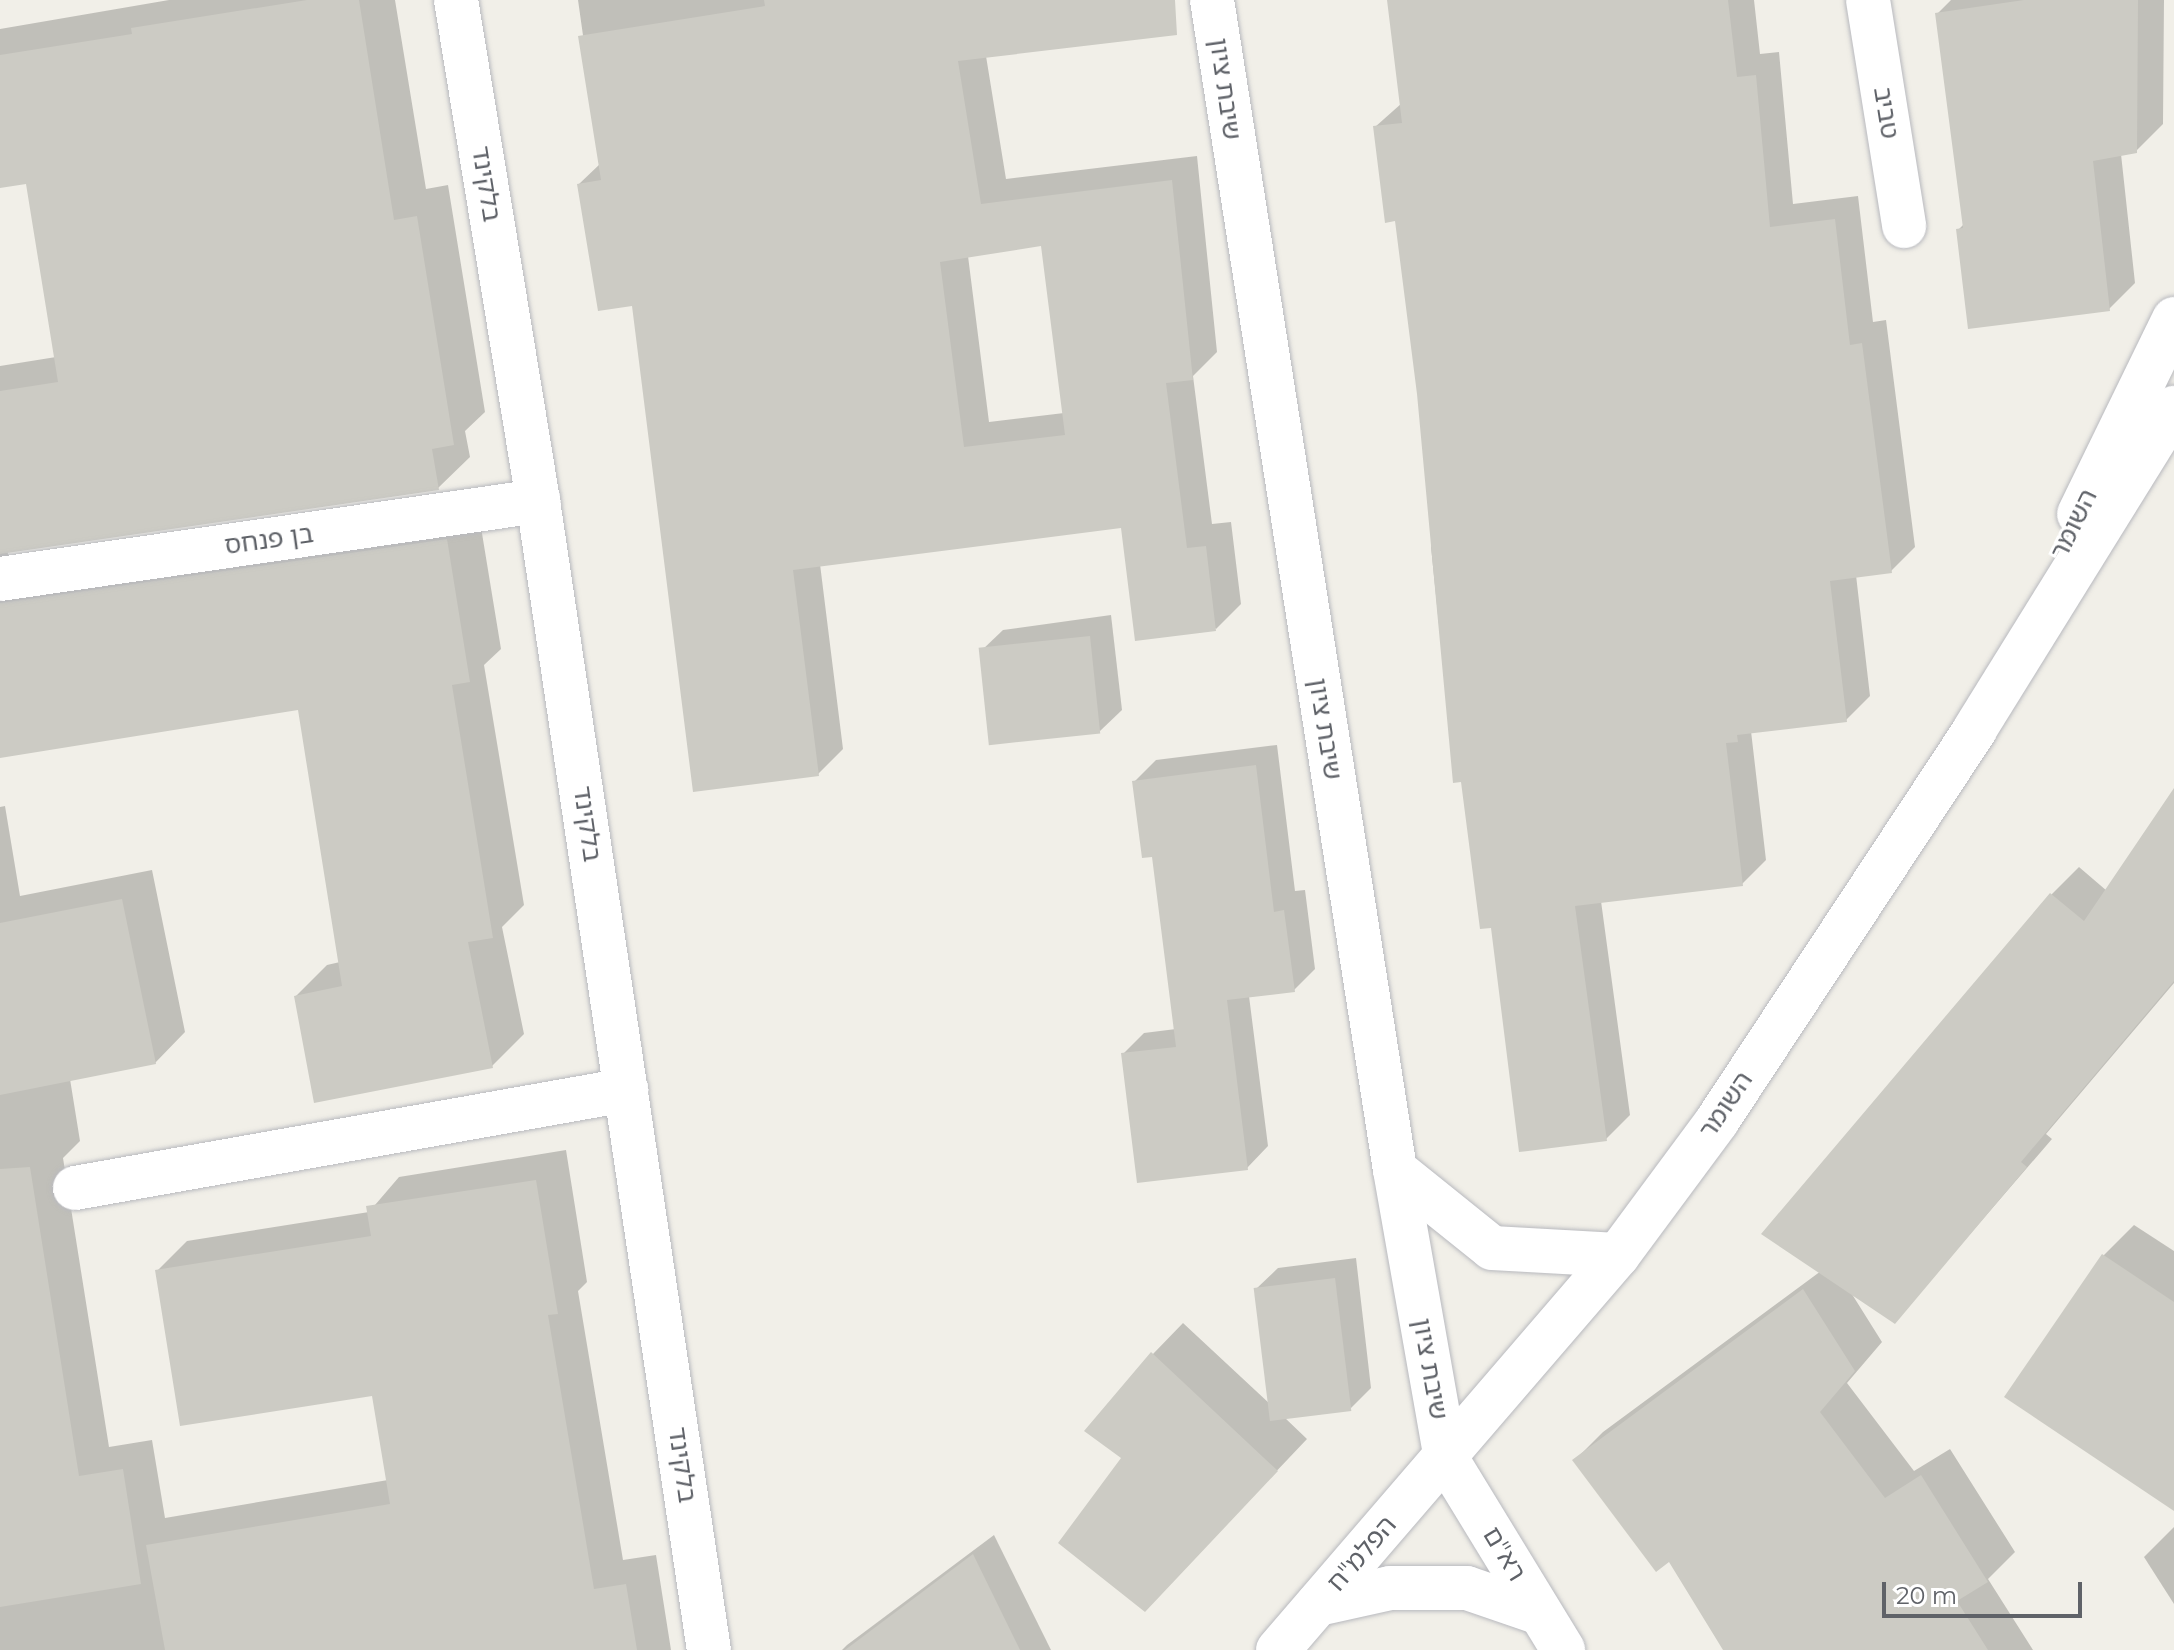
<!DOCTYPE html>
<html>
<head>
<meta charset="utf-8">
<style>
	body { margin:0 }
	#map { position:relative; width:2174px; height:1650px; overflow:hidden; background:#f1efe8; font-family:Montserrat,"Noto Sans Hebrew",sans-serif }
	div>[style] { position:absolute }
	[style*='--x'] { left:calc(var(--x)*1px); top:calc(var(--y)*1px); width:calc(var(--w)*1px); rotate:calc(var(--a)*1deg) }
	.shadow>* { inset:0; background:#0003 }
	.building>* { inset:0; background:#cccbc4; transform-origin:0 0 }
	.roads { filter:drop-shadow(0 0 2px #b8b9be) drop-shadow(0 0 2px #b8b9be) }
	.minor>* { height:44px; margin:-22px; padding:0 22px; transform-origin:22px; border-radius:22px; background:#fff }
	span { translate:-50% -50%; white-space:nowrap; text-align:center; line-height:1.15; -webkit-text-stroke:6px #fff; paint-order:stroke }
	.street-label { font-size:26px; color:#5f6268 }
	.scale { position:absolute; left:1882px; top:1582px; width:200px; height:36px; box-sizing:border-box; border:4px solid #5f6268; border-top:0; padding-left:10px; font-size:24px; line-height:28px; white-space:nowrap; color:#5f6268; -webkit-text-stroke:6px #fff; paint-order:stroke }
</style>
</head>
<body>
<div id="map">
	<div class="shadow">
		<i style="clip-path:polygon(169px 0,395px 0,426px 189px,448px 185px,485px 412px,465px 431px,470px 457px,438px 488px,7px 551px,12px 564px,478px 509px,501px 649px,484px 665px,524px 905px,502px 927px,524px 1034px,492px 1066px,296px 996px,327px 965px,340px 962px,299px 708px,0 756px,0 366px,56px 357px,28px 182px,0 186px,0 29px)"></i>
		<i style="clip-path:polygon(evenodd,578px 0,1172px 0,986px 56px,1006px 179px,1197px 156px,1217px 352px,1193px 376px,1212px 524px,1231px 522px,1241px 604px,1216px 629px,1123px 526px,820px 564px,843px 749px,818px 774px,634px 303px,579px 184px,601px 163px,578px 0,1043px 244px,1064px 413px,989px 422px,968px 256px,1043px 244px)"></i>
		<i style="clip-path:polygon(1389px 0,1754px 0,1760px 54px,1779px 52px,1793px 204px,1858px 196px,1873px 322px,1886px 320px,1915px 547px,1891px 571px,1856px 575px,1870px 696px,1846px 720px,1751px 731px,1766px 860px,1742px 884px,1601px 901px,1630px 1115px,1606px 1139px,1493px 926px,1463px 780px,1455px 781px,1431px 547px,1436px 541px,1397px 219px,1375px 127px,1402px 103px)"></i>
		<i style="clip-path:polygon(1951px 0,2164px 0,2163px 124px,2136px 151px,2121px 154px,2135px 283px,2109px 309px,1958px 230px,1965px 223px,1937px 14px)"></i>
		<i style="clip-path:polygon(1111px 615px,1122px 710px,1100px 731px,981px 651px,1003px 630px)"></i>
		<i style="clip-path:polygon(1277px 745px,1295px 891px,1305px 890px,1315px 969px,1294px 990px,1249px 996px,1268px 1146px,1247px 1168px,1123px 1054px,1144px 1033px,1176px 1029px,1154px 855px,1134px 782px,1156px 760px)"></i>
		<i style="clip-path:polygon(2174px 792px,2174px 983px,2046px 1134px,2052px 1139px,1895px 1321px,1850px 1291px,1882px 1342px,1847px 1383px,1914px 1471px,1950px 1449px,2015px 1552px,1988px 1579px,2033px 1650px,1727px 1650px,1669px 1559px,1575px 1460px,1603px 1432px,1821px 1271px,1764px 1233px,2052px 894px,2079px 867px,2107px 891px)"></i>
		<i style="clip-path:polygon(5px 806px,20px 896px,152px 870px,185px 1032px,155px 1063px,70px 1079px,80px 1141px,63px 1158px,109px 1447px,152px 1440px,165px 1518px,388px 1480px,374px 1394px,157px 1271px,187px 1241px,369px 1212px,399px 1177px,566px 1150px,587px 1282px,578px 1291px,623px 1560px,656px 1555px,671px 1650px,0 1650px,0 807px)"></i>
		<i style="clip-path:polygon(2134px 1225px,2174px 1251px,2174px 1448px,2007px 1396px,2104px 1255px)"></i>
		<i style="clip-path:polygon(1356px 1258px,1371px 1388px,1350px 1409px,1284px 1417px,1307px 1439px,1175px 1578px,1124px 1457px,1153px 1354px,1183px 1323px,1270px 1404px,1256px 1289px,1278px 1268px)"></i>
		<i style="clip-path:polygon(2174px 1527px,2174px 1604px,2144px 1557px)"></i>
		<i style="clip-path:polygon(994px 1535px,1051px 1650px,842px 1650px,847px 1645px)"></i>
	</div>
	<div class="building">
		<i style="clip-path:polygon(307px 0,359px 0,394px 220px,417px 216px,454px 445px,432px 449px,439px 490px,0 554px,0 391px,58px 382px,26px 184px,0 188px,0 55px,132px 34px,131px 28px)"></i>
		<i style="clip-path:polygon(evenodd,764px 0,1175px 0,1177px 35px,958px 61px,981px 204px,1172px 180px,1193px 380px,1166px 383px,1187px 548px,1206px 546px,1216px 631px,1135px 641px,1121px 528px,793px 570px,819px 776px,693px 792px,632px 306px,598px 311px,577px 184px,601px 180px,578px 36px,765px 6px,764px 0,1041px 246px,1065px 435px,964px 447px,940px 262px,1041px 246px)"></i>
		<i style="clip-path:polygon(1387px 0,1728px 0,1737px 77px,1756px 75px,1770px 227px,1835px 219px,1850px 345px,1862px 343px,1892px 573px,1830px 581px,1847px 722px,1737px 735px,1738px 742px,1726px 743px,1743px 886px,1575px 906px,1607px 1141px,1519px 1152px,1491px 928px,1480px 929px,1461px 782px,1453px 783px,1417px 394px,1395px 221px,1385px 223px,1373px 126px,1402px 123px)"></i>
		<i style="clip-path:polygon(2024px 0,2138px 0,2137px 153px,2093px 161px,2110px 311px,1968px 329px,1956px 229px,1963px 228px,1935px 13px)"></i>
		<i style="clip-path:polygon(447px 539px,470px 682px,452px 685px,493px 938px,468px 942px,493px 1068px,314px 1103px,294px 996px,342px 986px,298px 710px,0 758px,0 603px)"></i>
		<i style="left:1090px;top:636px;width:98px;height:112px;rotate:84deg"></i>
		<i style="clip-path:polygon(1256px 765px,1274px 912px,1284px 910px,1295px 992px,1227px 1000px,1248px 1170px,1137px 1183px,1121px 1053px,1176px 1047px,1152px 857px,1142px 858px,1132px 781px)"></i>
		<i style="clip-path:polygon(2174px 788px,2174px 981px,2021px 1162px,2027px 1167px,1895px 1324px,1761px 1234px,2050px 893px,2084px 921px)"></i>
		<i style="clip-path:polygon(122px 899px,156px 1064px,0 1095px,0 923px)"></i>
		<i style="clip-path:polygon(30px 1167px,79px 1476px,123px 1469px,141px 1584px,0 1607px,0 1169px)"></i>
		<i style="clip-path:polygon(536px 1180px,558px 1314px,548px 1315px,594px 1589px,626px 1584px,637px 1650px,165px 1650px,146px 1545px,390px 1504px,372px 1396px,180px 1426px,155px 1270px,371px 1236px,366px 1206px)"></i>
		<i style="clip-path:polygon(2102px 1254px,2174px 1302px,2174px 1511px,2004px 1397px)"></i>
		<i style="left:1335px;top:1278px;width:134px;height:82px;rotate:83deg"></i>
		<i style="clip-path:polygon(1803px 1289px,1855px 1371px,1820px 1412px,1885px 1498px,1921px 1475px,1988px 1582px,1957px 1601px,1988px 1650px,1723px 1650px,1669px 1562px,1656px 1572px,1572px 1460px)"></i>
		<i style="clip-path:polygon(1151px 1352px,1278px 1471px,1145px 1612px,1058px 1543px,1121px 1458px,1084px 1431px)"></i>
		<i style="clip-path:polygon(973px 1554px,1020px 1650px,845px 1650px)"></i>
	</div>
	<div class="roads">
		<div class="minor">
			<i style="--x:456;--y:0;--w:508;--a:80.7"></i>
			<i style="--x:538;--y:501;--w:1162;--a:81.54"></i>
			<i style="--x:1212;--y:0;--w:1184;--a:81.11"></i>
			<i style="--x:1395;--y:1170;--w:292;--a:80"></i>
			<i style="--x:1446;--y:1458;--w:225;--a:58.6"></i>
			<i style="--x:1868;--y:0;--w:229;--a:80.9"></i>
			<i style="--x:2079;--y:514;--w:217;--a:-64"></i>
			<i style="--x:0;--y:579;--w:544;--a:-8.25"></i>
			<i style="--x:1395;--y:1170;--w:124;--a:38.8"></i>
			<i style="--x:1492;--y:1248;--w:126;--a:3.2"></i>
			<i style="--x:75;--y:1188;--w:560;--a:-10.09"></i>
			<i style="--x:1318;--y:1604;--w:74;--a:-12.5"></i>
			<i style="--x:1390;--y:1588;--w:77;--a:0"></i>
			<i style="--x:1467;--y:1588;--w:77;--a:18.9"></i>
			<i style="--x:1278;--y:1650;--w:521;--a:-49.28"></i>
			<i style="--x:1618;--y:1255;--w:167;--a:-53.5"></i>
			<i style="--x:1717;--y:1121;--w:469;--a:-56.6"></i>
			<i style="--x:1975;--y:729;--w:378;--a:-58.2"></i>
		</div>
	</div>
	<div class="street-label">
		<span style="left:1225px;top:89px;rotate:82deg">שיבת ציון</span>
		<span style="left:1886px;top:113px;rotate:81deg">טביב</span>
		<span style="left:486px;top:184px;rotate:81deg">בלקינד</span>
		<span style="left:2074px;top:524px;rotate:-64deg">השומר</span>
		<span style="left:269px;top:540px;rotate:-8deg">בן פנחס</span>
		<span style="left:1325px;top:729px;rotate:81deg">שיבת ציון</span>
		<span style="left:587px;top:824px;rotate:82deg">בלקינד</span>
		<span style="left:1726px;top:1105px;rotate:-56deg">השומר</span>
		<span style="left:1430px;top:1369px;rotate:80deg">שיבת ציון</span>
		<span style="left:682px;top:1465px;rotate:82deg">בלקינד</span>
		<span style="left:1362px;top:1554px;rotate:-49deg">הפלמ"ח</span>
		<span style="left:1504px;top:1554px;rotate:59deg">רא"ם</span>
	</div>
	<div class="scale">20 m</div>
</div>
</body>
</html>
